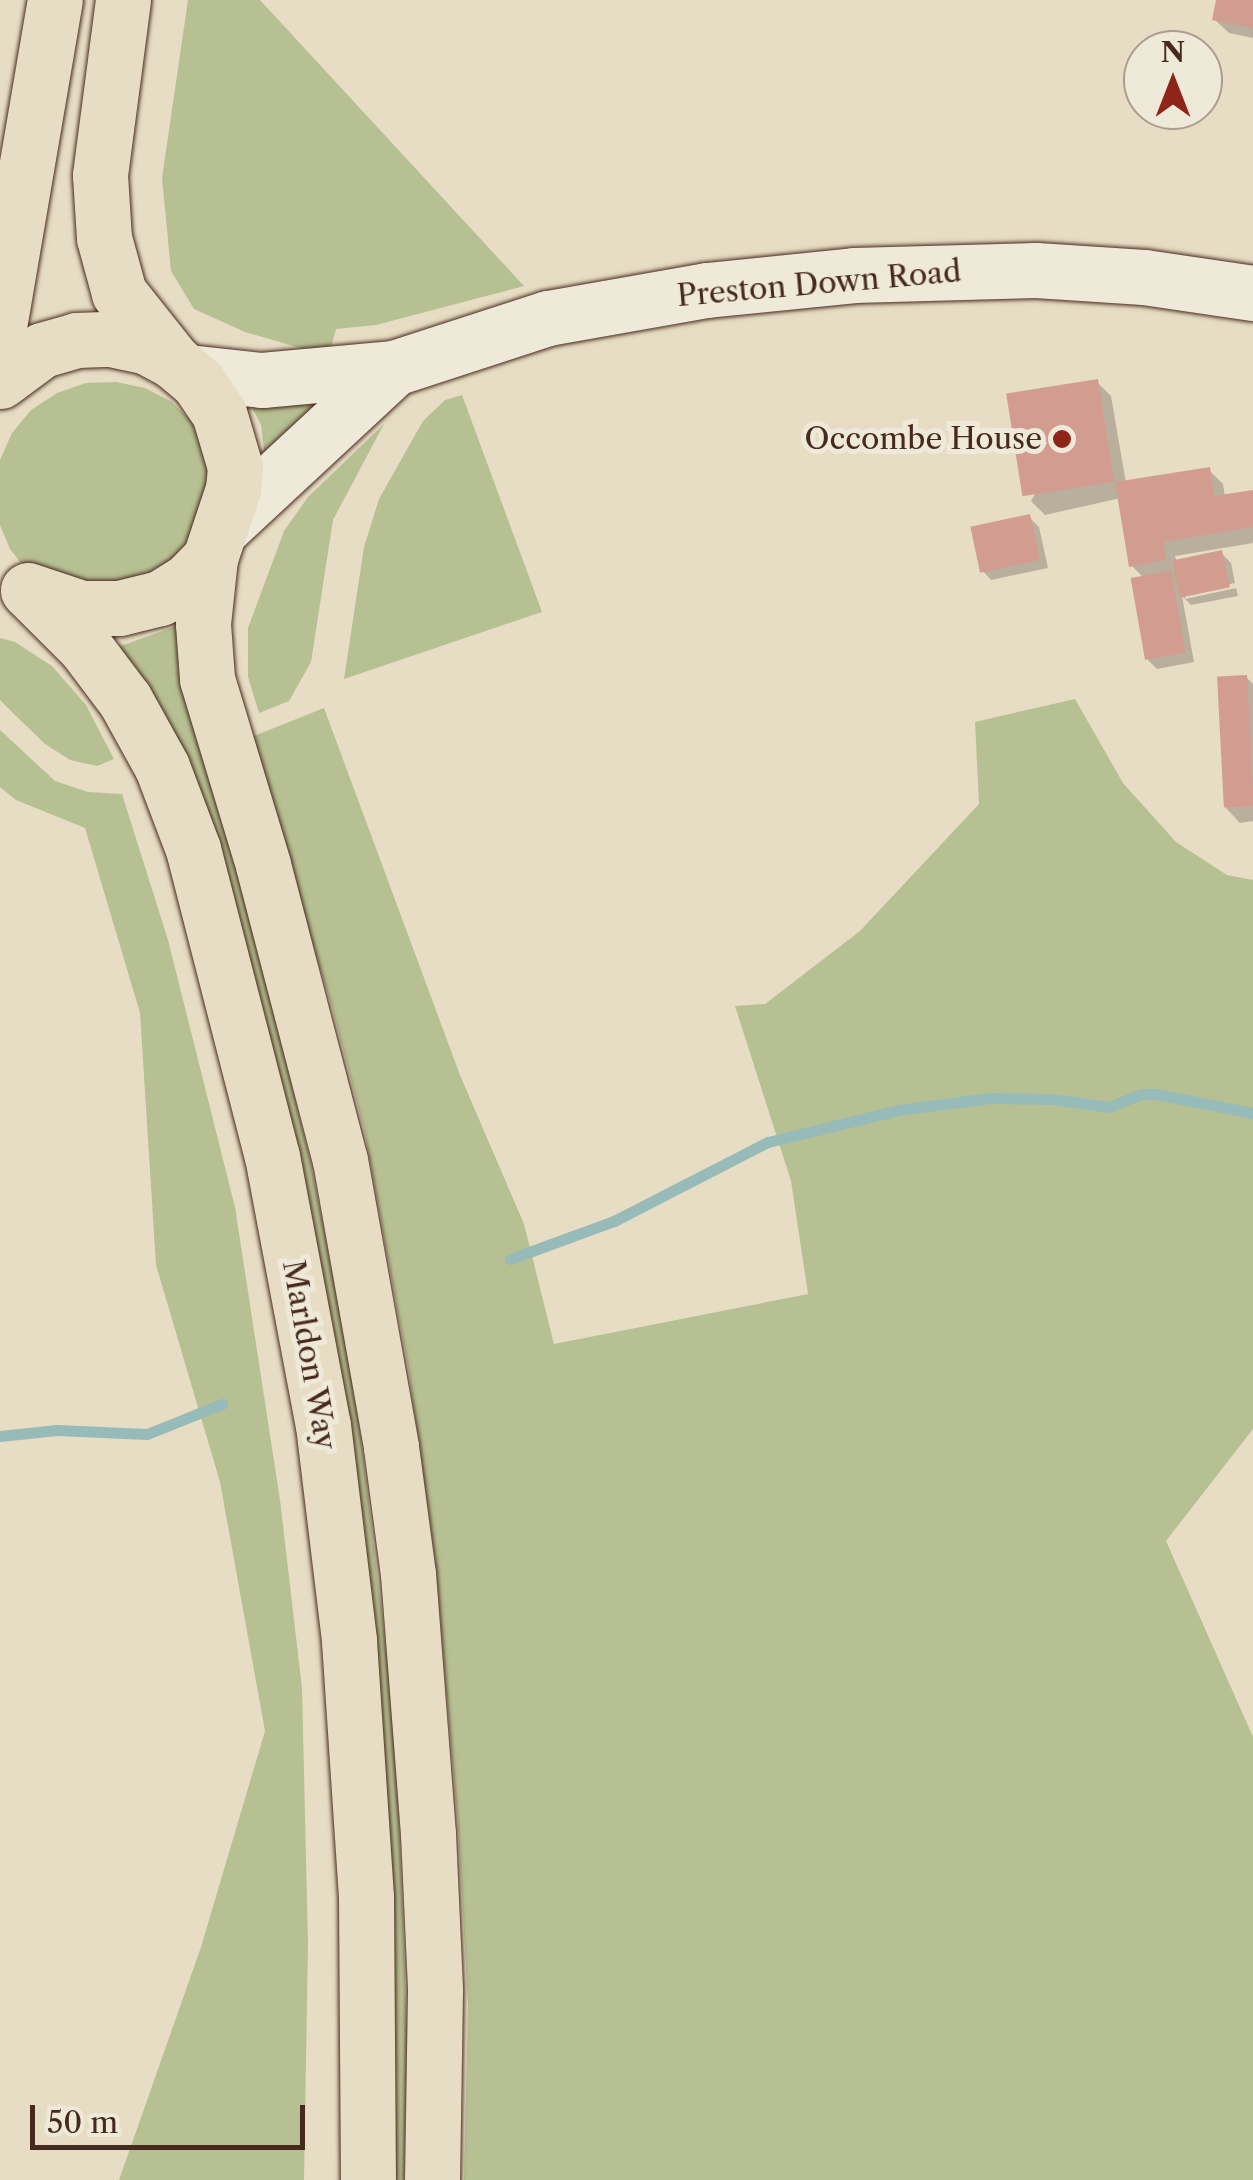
<!DOCTYPE html>
<html>
<head>
<meta charset="utf-8">
<style>
	body { margin:0 }
	#map { position:relative; width:1253px; height:2180px; overflow:hidden; background:#e7ddc4; font-family:"Libre Caslon Text",serif }
	div>[style] { position:absolute }
	[style*='--x'] { left:calc(var(--x)*1px); top:calc(var(--y)*1px); width:calc(var(--w)*1px); rotate:calc(var(--a)*1deg) }
	.green>* { inset:0; background:#b7c093 }
	.shadow>* { inset:0; background:#0003 }
	.stream>* { height:11px; margin:-5.5px; padding:0 5.5px; transform-origin:5.5px; border-radius:5.5px; background:#97bbb8 }
	.building>* { inset:0; background:#d39c91; transform-origin:0 0 }
	.roads { filter:drop-shadow(0 0 2px #472a1e) drop-shadow(0 0 2px #472a1e) }
	.secondary>* { height:55px; margin:-27.5px; padding:0 27.5px; transform-origin:27.5px; border-radius:27.5px; background:#efe9d9 }
	.highway>* { height:55px; margin:-27.5px; padding:0 27.5px; transform-origin:27.5px; border-radius:27.5px; background:#e7ddc4 }
	.dots>* { width:28px; height:28px; translate:-50% -50%; box-sizing:border-box; border:5px solid #efe9d9; border-radius:50% }
	span { translate:-50% -50%; white-space:nowrap; text-align:center; line-height:1.15; -webkit-text-stroke:10px #efe9d9; paint-order:stroke }
	.street-label { font-size:30px; color:#472a1e }
	.poi-label { font-size:30px; color:#472a1e }
	.right { translate:-100% -50%; text-align:right }
	.north { position:absolute; left:1123px; top:30px; width:100px; height:100px; box-sizing:border-box; background:#efe9d9; border:2px solid #ac9d8e; border-radius:50%; rotate:0deg; font-size:28px; font-weight:700; line-height:40px; text-align:center; color:#472a1e }
	.north::after { content:''; display:block; margin:auto; width:35px; height:45px; background:#8f2418; clip-path:polygon(50% 0,100% 100%,50% 72%,0 100%) }
	.scale { position:absolute; left:30px; top:2105px; width:275px; height:45px; box-sizing:border-box; border:5px solid #472a1e; border-top:0; padding-left:12px; font-size:30px; line-height:35px; white-space:nowrap; color:#472a1e; -webkit-text-stroke:8px #efe9d9; paint-order:stroke }
</style>
</head>
<body>
<div id="map">
	<div class="green">
		<i style="clip-path:polygon(188px 0,260px 0,524px 286px,376px 325px,336px 329px,330px 351px,300px 348px,245px 332px,194px 309px,171px 271px,162px 178px)"></i>
		<i style="clip-path:polygon(116px 382px,145px 388px,172px 402px,194px 424px,210px 450px,217px 510px,143px 599px,29px 573px,10px 549px,0 525px,0 460px,12px 433px,31px 410px,57px 393px,86px 383px)"></i>
		<i style="clip-path:polygon(345px 394px,265px 458px,261px 425px,249px 402px)"></i>
		<i style="clip-path:polygon(462px 395px,542px 612px,344px 679px,364px 547px,379px 499px,423px 421px,445px 400px)"></i>
		<i style="clip-path:polygon(384px 424px,333px 520px,311px 662px,289px 701px,259px 713px,248px 677px,248px 628px,284px 531px,308px 497px)"></i>
		<i style="clip-path:polygon(179px 625px,311px 1164px,355px 1389px,395px 1724px,407px 2031px,404px 2180px,390px 2180px,369px 1619px,118px 647px)"></i>
		<i style="clip-path:polygon(0 638px,15px 642px,52px 666px,86px 705px,114px 759px,97px 766px,70px 760px,45px 744px,12px 712px,0 700px)"></i>
		<i style="clip-path:polygon(1075px 699px,1123px 783px,1176px 842px,1227px 875px,1253px 880px,1253px 1429px,1166px 1541px,1253px 1737px,1253px 2180px,464px 2180px,468px 2004px,458px 1825px,436px 1568px,409px 1372px,365px 1133px,332px 1007px,249px 738px,324px 708px,460px 1075px,524px 1224px,554px 1344px,808px 1294px,791px 1181px,735px 1006px,765px 1004px,860px 931px,979px 804px,975px 722px)"></i>
		<i style="clip-path:polygon(0 730px,55px 781px,88px 792px,122px 794px,168px 940px,235px 1207px,280px 1500px,302px 1688px,308px 1943px,304px 2180px,119px 2180px,201px 1947px,265px 1731px,220px 1482px,156px 1265px,140px 1013px,85px 828px,16px 800px,0 787px)"></i>
	</div>
	<div class="shadow">
		<i style="clip-path:polygon(1218px 0,1253px 0,1253px 38px,1229px 33px,1214px 19px)"></i>
		<i style="clip-path:polygon(1097px 382px,1111px 396px,1126px 483px,1209px 470px,1223px 484px,1225px 497px,1253px 493px,1253px 543px,1175px 556px,1177px 562px,1221px 553px,1231px 563px,1235px 583px,1185px 594px,1185px 599px,1236px 588px,1238px 596px,1191px 605px,1182px 596px,1194px 662px,1157px 669px,1147px 659px,1144px 578px,1132px 566px,1121px 498px,1045px 515px,1031px 501px)"></i>
		<i style="clip-path:polygon(1029px 517px,1039px 527px,1048px 568px,991px 580px,982px 570px)"></i>
		<i style="clip-path:polygon(1246px 677px,1253px 684px,1253px 821px,1240px 823px,1226px 808px)"></i>
	</div>
	<div class="stream">
		<i style="--x:510;--y:1259;--w:111;--a:-20.1"></i>
		<i style="--x:614;--y:1221;--w:173;--a:-27.2"></i>
		<i style="--x:768;--y:1142;--w:134;--a:-13.8"></i>
		<i style="--x:898;--y:1110;--w:93;--a:-7.4"></i>
		<i style="--x:990;--y:1098;--w:62;--a:0.9"></i>
		<i style="--x:1052;--y:1099;--w:58;--a:8"></i>
		<i style="--x:1109;--y:1107;--w:35;--a:-22"></i>
		<i style="--x:1142;--y:1094;--w:14;--a:0"></i>
		<i style="--x:1156;--y:1094;--w:99;--a:11.1"></i>
		<i style="--x:0;--y:1436;--w:57;--a:-6"></i>
		<i style="--x:57;--y:1430;--w:90;--a:2.5"></i>
		<i style="--x:147;--y:1434;--w:81;--a:-21.8"></i>
	</div>
	<div class="building">
		<i style="clip-path:polygon(1216px 0,1253px 0,1253px 28px,1212px 20px)"></i>
		<i style="left:1098px;top:379px;width:104px;height:93px;rotate:81deg"></i>
		<i style="clip-path:polygon(1210px 467px,1214px 496px,1253px 490px,1253px 527px,1163px 542px,1166px 560px,1129px 567px,1115px 482px)"></i>
		<i style="left:1030px;top:514px;width:47px;height:61px;rotate:78deg"></i>
		<i style="left:1222px;top:550px;width:38px;height:51px;rotate:78deg"></i>
		<i style="left:1171px;top:571px;width:83px;height:41px;rotate:80deg"></i>
		<i style="left:1247px;top:675px;width:131px;height:30px;rotate:87deg"></i>
	</div>
	<div class="roads">
		<div class="secondary">
			<i style="--x:188;--y:372;--w:74;--a:6.2"></i>
			<i style="--x:262;--y:380;--w:133;--a:-5.2"></i>
			<i style="--x:394;--y:368;--w:162;--a:-18"></i>
			<i style="--x:548;--y:318;--w:161;--a:-10"></i>
			<i style="--x:707;--y:290;--w:148;--a:-5.8"></i>
			<i style="--x:854;--y:275;--w:182;--a:-1.6"></i>
			<i style="--x:1036;--y:270;--w:108;--a:3.7"></i>
			<i style="--x:1144;--y:277;--w:110;--a:8.4"></i>
			<i style="--x:222;--y:528;--w:235;--a:-42.9"></i>
		</div>
		<div class="highway">
			<i style="--x:123;--y:0;--w:177;--a:97.5"></i>
			<i style="--x:100;--y:175;--w:63;--a:86.4"></i>
			<i style="--x:104;--y:238;--w:57;--a:74.7"></i>
			<i style="--x:119;--y:293;--w:87;--a:51.5"></i>
			<i style="--x:0;--y:321;--w:326;--a:-80.3"></i>
			<i style="--x:0;--y:381;--w:52;--a:-36.4"></i>
			<i style="--x:42;--y:350;--w:35;--a:-16"></i>
			<i style="--x:76;--y:340;--w:35;--a:-2"></i>
			<i style="--x:111;--y:339;--w:35;--a:12"></i>
			<i style="--x:145;--y:346;--w:32;--a:28"></i>
			<i style="--x:173;--y:361;--w:33;--a:40"></i>
			<i style="--x:198;--y:382;--w:37;--a:56"></i>
			<i style="--x:219;--y:413;--w:56;--a:73.5"></i>
			<i style="--x:235;--y:467;--w:22;--a:95"></i>
			<i style="--x:233;--y:489;--w:73;--a:108.4"></i>
			<i style="--x:210;--y:558;--w:30;--a:134"></i>
			<i style="--x:189;--y:580;--w:34;--a:148"></i>
			<i style="--x:160;--y:598;--w:42;--a:166.3"></i>
			<i style="--x:119;--y:608;--w:37;--a:180"></i>
			<i style="--x:82;--y:608;--w:57;--a:-161.6"></i>
			<i style="--x:210;--y:558;--w:66;--a:96.1"></i>
			<i style="--x:203;--y:624;--w:55;--a:85.8"></i>
			<i style="--x:207;--y:679;--w:194;--a:73.2"></i>
			<i style="--x:263;--y:865;--w:305;--a:75.4"></i>
			<i style="--x:340;--y:1160;--w:291;--a:79.9"></i>
			<i style="--x:391;--y:1447;--w:128;--a:82.4"></i>
			<i style="--x:408;--y:1574;--w:261;--a:85.6"></i>
			<i style="--x:428;--y:1834;--w:157;--a:87.4"></i>
			<i style="--x:435;--y:1991;--w:189;--a:90.9"></i>
			<i style="--x:29;--y:591;--w:79;--a:45"></i>
			<i style="--x:85;--y:647;--w:66;--a:53"></i>
			<i style="--x:125;--y:700;--w:77;--a:61.1"></i>
			<i style="--x:162;--y:767;--w:88;--a:69.3"></i>
			<i style="--x:193;--y:849;--w:317;--a:75.6"></i>
			<i style="--x:272;--y:1156;--w:274;--a:79.3"></i>
			<i style="--x:323;--y:1425;--w:218;--a:83.1"></i>
			<i style="--x:349;--y:1641;--w:257;--a:86.2"></i>
			<i style="--x:366;--y:1897;--w:283;--a:89.6"></i>
		</div>
	</div>
	<div class="dots">
		<i style="left:1062px;top:439px;background:#8f2418"></i>
	</div>
	<div class="street-label">
		<span style="left:819px;top:284px;rotate:-5deg">Preston Down Road</span>
		<span style="left:309px;top:1355px;rotate:80deg">Marldon Way</span>
	</div>
	<div class="poi-label">
		<span class="right" style="left:1042px;top:439px">Occombe House</span>
	</div>
	<div class="north">N</div>
	<div class="scale">50 m</div>
</div>
</body>
</html>
